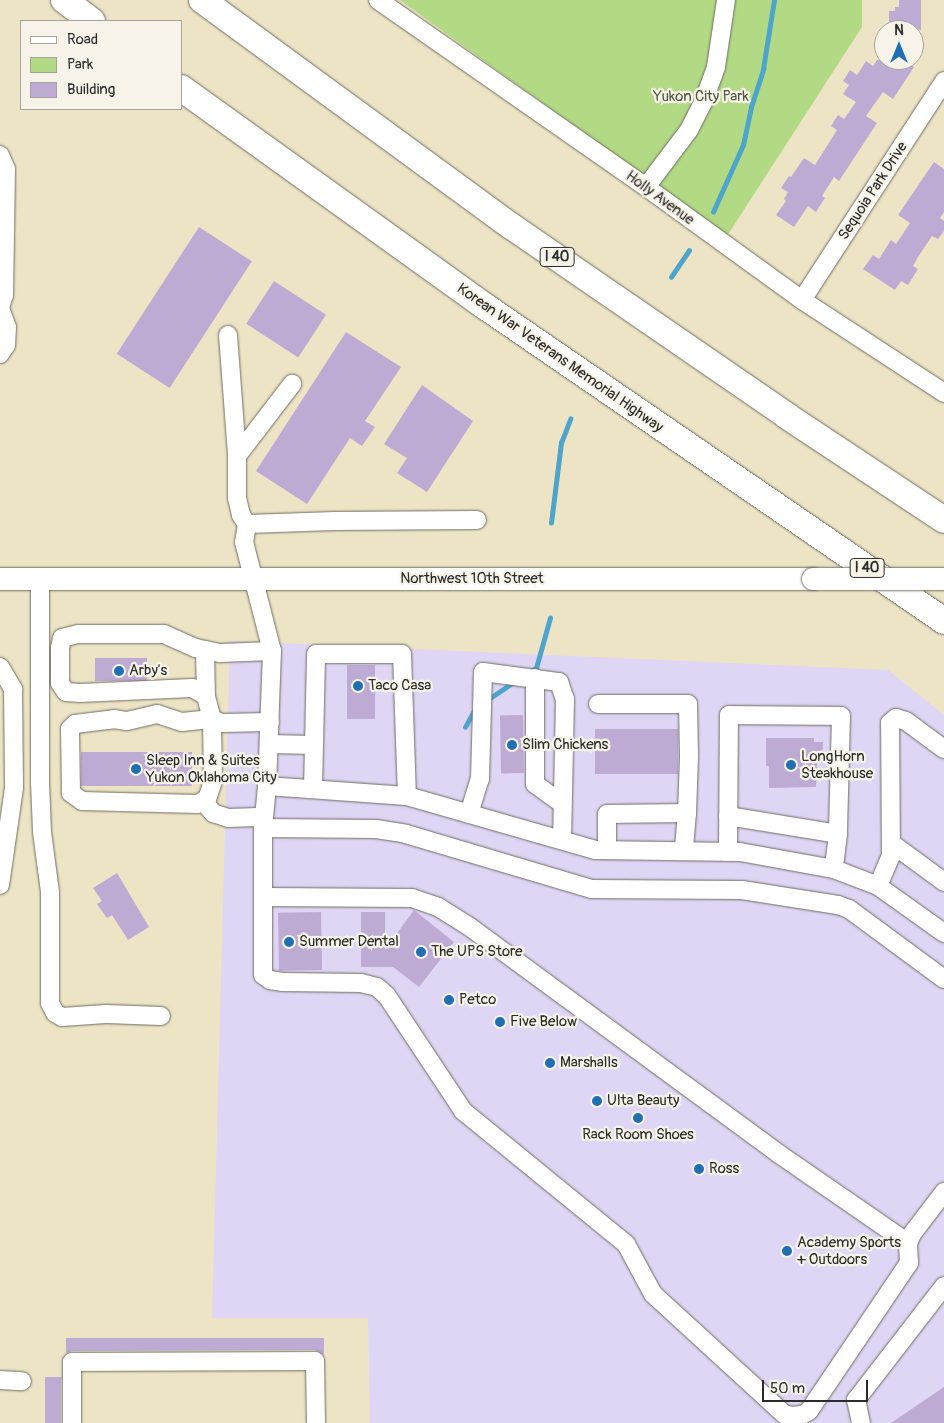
<!DOCTYPE html>
<html>
<head>
<meta charset="utf-8">
<style>
	body { margin:0 }
	#map { position:relative; width:944px; height:1423px; overflow:hidden; background:#ede4c6; font-family:Pangolin,sans-serif }
	div>[style] { position:absolute }
	[style*='--x'] { left:calc(var(--x)*1px); top:calc(var(--y)*1px); width:calc(var(--w)*1px); rotate:calc(var(--a)*1deg) }
	.built>* { inset:0; background:#dfd5f5 }
	.green>* { inset:0; background:#b2da84 }
	.stream>* { height:4.5px; margin:-2.25px; padding:0 2.25px; transform-origin:2.25px; border-radius:2.25px; background:#4ea5cb }
	.building>* { inset:0; background:#beabd4; transform-origin:0 0 }
	.roads { filter:drop-shadow(0 0 1px #6f6c61) drop-shadow(0 0 1px #6f6c61) }
	.minor>* { height:18px; margin:-9px; padding:0 9px; transform-origin:9px; border-radius:9px; background:#fff }
	.major>* { height:22px; margin:-11px; padding:0 11px; transform-origin:11px; border-radius:11px; background:#fff }
	.highway>* { height:26px; margin:-13px; padding:0 13px; transform-origin:13px; border-radius:13px; background:#fff }
	.bridges { filter:drop-shadow(0 0 1px #6f6c61) drop-shadow(0 0 1px #6f6c61) }
	.major-bridge>* { height:22px; margin:-11px; padding:0 11px; transform-origin:11px; border-radius:11px; background:#fff }
	.dots>* { width:14px; height:14px; translate:-50% -50%; box-sizing:border-box; border:2px solid #f7f3e8; border-radius:50% }
	span { translate:-50% -50%; white-space:nowrap; text-align:center; line-height:1.15; -webkit-text-stroke:4.5px #f7f3e8; paint-order:stroke }
	.shield-label span { padding:1px 4px; background:#f7f3e8; border:1px solid; border-radius:4px; -webkit-text-stroke-width:0 }
	.shield-label { font-size:14px; color:#2b2b2b; font-weight:700 }
	.park-label { font-size:15px; color:#4d5741 }
	.street-label { font-size:15px; color:#2b2b2b }
	.poi-label { font-size:15px; color:#2b2b2b }
	.left { translate:0 -50%; text-align:left }
	.legend { position:absolute; left:20px; top:20px; width:162px; height:90px; box-sizing:border-box; background:#f7f3e8; border:1px solid #a5a39c; margin:0; padding:6px 9px; list-style:none; font-size:15px; color:#2b2b2b }
	.legend li { display:flex; align-items:center; gap:10px; height:25px }
	.legend b { width:25px; border:1px solid #a5a39c }
	.north { position:absolute; left:874px; top:20px; width:50px; height:50px; box-sizing:border-box; background:#f7f3e8; border:1px solid #a5a39c; border-radius:50%; rotate:0deg; font-size:14px; font-weight:700; line-height:20px; text-align:center; color:#2b2b2b }
	.north::after { content:''; display:block; margin:auto; width:18px; height:22px; background:#1f6fb2; clip-path:polygon(50% 0,100% 100%,50% 72%,0 100%) }
	.scale { position:absolute; left:762px; top:1380px; width:106px; height:22px; box-sizing:border-box; border:2px solid #2b2b2b; border-top:0; padding-left:6px; font-size:15px; line-height:18px; white-space:nowrap; color:#2b2b2b; -webkit-text-stroke:4px #f7f3e8; paint-order:stroke }
</style>
</head>
<body>
<div id="map">
	<div class="built">
		<i style="clip-path:polygon(230px 641px,888px 670px,944px 715px,944px 1423px,370px 1423px,368px 1318px,212px 1318px)"></i>
	</div>
	<div class="green">
		<i style="clip-path:polygon(400px 0,862px 0,862px 27px,727px 236px)"></i>
	</div>
	<div class="stream">
		<i style="--x:713;--y:212;--w:73;--a:-65.9"></i>
		<i style="--x:743;--y:145;--w:39;--a:-78"></i>
		<i style="--x:751;--y:107;--w:40;--a:-72"></i>
		<i style="--x:763;--y:69;--w:70;--a:-80.9"></i>
		<i style="--x:671;--y:277;--w:32;--a:-56"></i>
		<i style="--x:551;--y:523;--w:81;--a:-82.9"></i>
		<i style="--x:561;--y:443;--w:26;--a:-69"></i>
		<i style="--x:531;--y:671;--w:6;--a:-31"></i>
		<i style="--x:536;--y:668;--w:52;--a:-74.4"></i>
		<i style="--x:487;--y:700;--w:32;--a:-34"></i>
		<i style="--x:465;--y:727;--w:21;--a:-61"></i>
	</div>
	<div class="building">
		<i style="clip-path:polygon(899px 0,921px 0,921px 30px,889px 29px,889px 11px,895px 11px,895px 7px,899px 7px)"></i>
		<i style="clip-path:polygon(877px 60px,912px 60px,909px 64px,914px 67px,893px 99px,883px 92px,866px 116px,877px 123px,839px 181px,834px 177px,822px 196px,825px 198px,816px 212px,808px 206px,794px 227px,776px 215px,786px 201px,784px 199px,788px 192px,781px 188px,789px 176px,791px 177px,804px 158px,815px 165px,837px 130px,831px 126px,838px 115px,844px 119px,856px 102px,843px 94px,849px 85px,843px 81px,850px 70px,857px 75px,866px 61px,873px 66px)"></i>
		<i style="clip-path:polygon(934px 162px,944px 169px,944px 212px,940px 218px,944px 221px,944px 231px,938px 239px,932px 236px,918px 257px,913px 266px,918px 269px,908px 285px,901px 281px,895px 290px,863px 269px,873px 255px,879px 259px,891px 240px,896px 244px,910px 223px,898px 215px)"></i>
		<i style="left:199px;top:227px;width:63px;height:151px;rotate:33deg"></i>
		<i style="left:274px;top:281px;width:62px;height:51px;rotate:33deg"></i>
		<i style="clip-path:polygon(346px 332px,401px 367px,365px 421px,375px 427px,362px 446px,350px 438px,307px 504px,256px 471px)"></i>
		<i style="clip-path:polygon(422px 385px,473px 421px,427px 492px,397px 473px,407px 458px,384px 444px)"></i>
		<i style="left:95px;top:658px;width:52px;height:23px"></i>
		<i style="left:347px;top:665px;width:28px;height:54px"></i>
		<i style="left:523px;top:715px;width:58px;height:23px;rotate:89deg"></i>
		<i style="left:595px;top:729px;width:83px;height:45px"></i>
		<i style="clip-path:polygon(766px 738px,814px 738px,814px 742px,823px 742px,822px 763px,817px 763px,816px 787px,769px 788px,769px 766px,766px 766px)"></i>
		<i style="left:81px;top:752px;width:111px;height:34px"></i>
		<i style="clip-path:polygon(117px 873px,149px 927px,128px 940px,112px 915px,107px 918px,97px 904px,102px 901px,93px 888px)"></i>
		<i style="clip-path:polygon(414px 910px,454px 942px,419px 987px,393px 967px,361px 967px,361px 912px,385px 912px,385px 950px)"></i>
		<i style="left:321px;top:912px;width:58px;height:43px;rotate:89deg"></i>
		<i style="clip-path:polygon(66px 1338px,324px 1338px,324px 1355px,315px 1350px,72px 1351px,66px 1353px)"></i>
		<i style="left:61px;top:1377px;width:46px;height:16px;rotate:90deg"></i>
		<i style="clip-path:polygon(944px 1387px,944px 1423px,891px 1423px)"></i>
	</div>
	<div class="roads">
		<div class="minor">
			<i style="--x:378;--y:0;--w:327;--a:34.9"></i>
			<i style="--x:646;--y:187;--w:193;--a:35.9"></i>
			<i style="--x:802;--y:300;--w:170;--a:33.2"></i>
			<i style="--x:0;--y:155;--w:15;--a:67"></i>
			<i style="--x:6;--y:169;--w:126;--a:90.9"></i>
			<i style="--x:4;--y:295;--w:13;--a:108"></i>
			<i style="--x:646;--y:187;--w:71;--a:-53"></i>
			<i style="--x:689;--y:130;--w:30;--a:-63"></i>
			<i style="--x:703;--y:103;--w:38;--a:-70"></i>
			<i style="--x:716;--y:67;--w:68;--a:-81.5"></i>
			<i style="--x:802;--y:300;--w:261;--a:-57"></i>
			<i style="--x:0;--y:308;--w:20;--a:70"></i>
			<i style="--x:7;--y:327;--w:18;--a:93"></i>
			<i style="--x:6;--y:345;--w:11;--a:124"></i>
			<i style="--x:228;--y:335;--w:121;--a:85.7"></i>
			<i style="--x:477;--y:520;--w:142;--a:179.6"></i>
			<i style="--x:335;--y:521;--w:88;--a:178"></i>
			<i style="--x:247;--y:524;--w:18;--a:99"></i>
			<i style="--x:244;--y:542;--w:113;--a:75.6"></i>
			<i style="--x:272;--y:651;--w:135;--a:92.1"></i>
			<i style="--x:267;--y:786;--w:42;--a:95.4"></i>
			<i style="--x:263;--y:828;--w:147;--a:90"></i>
			<i style="--x:263;--y:975;--w:9;--a:36"></i>
			<i style="--x:270;--y:980;--w:12;--a:9"></i>
			<i style="--x:282;--y:982;--w:79;--a:0.7"></i>
			<i style="--x:361;--y:983;--w:16;--a:14"></i>
			<i style="--x:377;--y:987;--w:13;--a:42"></i>
			<i style="--x:387;--y:996;--w:138;--a:56.5"></i>
			<i style="--x:463;--y:1111;--w:210;--a:39.2"></i>
			<i style="--x:626;--y:1244;--w:57;--a:61.6"></i>
			<i style="--x:653;--y:1294;--w:178;--a:42.5"></i>
			<i style="--x:784;--y:1414;--w:7;--a:16"></i>
			<i style="--x:791;--y:1416;--w:11;--a:-5"></i>
			<i style="--x:802;--y:1415;--w:8;--a:-30"></i>
			<i style="--x:809;--y:1411;--w:179;--a:-56"></i>
			<i style="--x:909;--y:1263;--w:20;--a:-93"></i>
			<i style="--x:908;--y:1243;--w:10;--a:-66"></i>
			<i style="--x:912;--y:1234;--w:53;--a:-52.7"></i>
			<i style="--x:247;--y:524;--w:11;--a:-124"></i>
			<i style="--x:241;--y:515;--w:17;--a:-103"></i>
			<i style="--x:237;--y:498;--w:42;--a:-90"></i>
			<i style="--x:237;--y:456;--w:91;--a:-52.6"></i>
			<i style="--x:40;--y:579;--w:203;--a:90"></i>
			<i style="--x:40;--y:782;--w:50;--a:87.7"></i>
			<i style="--x:42;--y:832;--w:61;--a:82.4"></i>
			<i style="--x:50;--y:892;--w:111;--a:90"></i>
			<i style="--x:50;--y:1003;--w:11;--a:63"></i>
			<i style="--x:55;--y:1013;--w:8;--a:30"></i>
			<i style="--x:62;--y:1017;--w:44;--a:-3.9"></i>
			<i style="--x:106;--y:1014;--w:55;--a:2.1"></i>
			<i style="--x:205;--y:650;--w:46;--a:88.8"></i>
			<i style="--x:0;--y:667;--w:26;--a:59"></i>
			<i style="--x:13;--y:689;--w:99;--a:89.4"></i>
			<i style="--x:14;--y:788;--w:98;--a:98.2"></i>
			<i style="--x:535;--y:678;--w:106;--a:90"></i>
			<i style="--x:535;--y:784;--w:34;--a:36"></i>
			<i style="--x:598;--y:704;--w:90;--a:0"></i>
			<i style="--x:688;--y:704;--w:52;--a:88.9"></i>
			<i style="--x:689;--y:756;--w:57;--a:92"></i>
			<i style="--x:157;--y:714;--w:26;--a:18"></i>
			<i style="--x:182;--y:722;--w:30;--a:-6"></i>
			<i style="--x:212;--y:719;--w:62;--a:89.1"></i>
			<i style="--x:213;--y:781;--w:19;--a:108"></i>
			<i style="--x:207;--y:799;--w:11;--a:153"></i>
			<i style="--x:197;--y:804;--w:115;--a:-178.5"></i>
			<i style="--x:82;--y:801;--w:14;--a:-144"></i>
			<i style="--x:71;--y:793;--w:64;--a:-90.9"></i>
			<i style="--x:70;--y:729;--w:7;--a:-45"></i>
			<i style="--x:75;--y:724;--w:39;--a:-7"></i>
			<i style="--x:114;--y:719;--w:13;--a:9"></i>
			<i style="--x:127;--y:721;--w:31;--a:-13"></i>
			<i style="--x:270;--y:722;--w:48;--a:178.8"></i>
			<i style="--x:222;--y:723;--w:11;--a:-158"></i>
			<i style="--x:212;--y:719;--w:24;--a:-105"></i>
			<i style="--x:206;--y:696;--w:16;--a:-150"></i>
			<i style="--x:192;--y:688;--w:112;--a:177.4"></i>
			<i style="--x:80;--y:693;--w:14;--a:-176"></i>
			<i style="--x:66;--y:692;--w:11;--a:-124"></i>
			<i style="--x:60;--y:683;--w:35;--a:-90"></i>
			<i style="--x:60;--y:648;--w:10;--a:-79"></i>
			<i style="--x:62;--y:638;--w:16;--a:-14"></i>
			<i style="--x:78;--y:634;--w:86;--a:0"></i>
			<i style="--x:164;--y:634;--w:35;--a:24"></i>
			<i style="--x:196;--y:648;--w:25;--a:12"></i>
			<i style="--x:220;--y:653;--w:52;--a:-2.2"></i>
			<i style="--x:269;--y:744;--w:45;--a:1.3"></i>
			<i style="--x:314;--y:745;--w:44;--a:91.3"></i>
			<i style="--x:314;--y:745;--w:91;--a:-88.7"></i>
			<i style="--x:316;--y:654;--w:86;--a:0"></i>
			<i style="--x:402;--y:654;--w:142;--a:88"></i>
			<i style="--x:267;--y:786;--w:140;--a:4.1"></i>
			<i style="--x:407;--y:796;--w:196;--a:16"></i>
			<i style="--x:595;--y:850;--w:145;--a:0.8"></i>
			<i style="--x:740;--y:852;--w:96;--a:10.3"></i>
			<i style="--x:834;--y:869;--w:47;--a:21.1"></i>
			<i style="--x:878;--y:886;--w:81;--a:35.5"></i>
			<i style="--x:203;--y:801;--w:16;--a:50"></i>
			<i style="--x:213;--y:813;--w:16;--a:18"></i>
			<i style="--x:228;--y:818;--w:36;--a:-2"></i>
			<i style="--x:469;--y:814;--w:37;--a:-73"></i>
			<i style="--x:480;--y:779;--w:107;--a:-88.4"></i>
			<i style="--x:483;--y:672;--w:77;--a:7.5"></i>
			<i style="--x:559;--y:682;--w:18;--a:71"></i>
			<i style="--x:565;--y:699;--w:141;--a:91.2"></i>
			<i style="--x:728;--y:816;--w:111;--a:9.3"></i>
			<i style="--x:263;--y:828;--w:113;--a:0.5"></i>
			<i style="--x:376;--y:829;--w:30;--a:9"></i>
			<i style="--x:406;--y:834;--w:194;--a:16.5"></i>
			<i style="--x:592;--y:889;--w:150;--a:0.4"></i>
			<i style="--x:742;--y:890;--w:97;--a:8.9"></i>
			<i style="--x:838;--y:905;--w:12;--a:20"></i>
			<i style="--x:849;--y:909;--w:118;--a:36.4"></i>
			<i style="--x:891;--y:843;--w:66;--a:36.3"></i>
			<i style="--x:607;--y:850;--w:36;--a:-90"></i>
			<i style="--x:607;--y:814;--w:80;--a:-0.7"></i>
			<i style="--x:687;--y:813;--w:37;--a:95"></i>
			<i style="--x:728;--y:852;--w:137;--a:-89.6"></i>
			<i style="--x:729;--y:715;--w:112;--a:0.5"></i>
			<i style="--x:841;--y:716;--w:118;--a:91.5"></i>
			<i style="--x:838;--y:834;--w:35;--a:97"></i>
			<i style="--x:878;--y:886;--w:33;--a:-67"></i>
			<i style="--x:891;--y:856;--w:133;--a:-90.4"></i>
			<i style="--x:890;--y:723;--w:8;--a:-40"></i>
			<i style="--x:896;--y:718;--w:10;--a:17"></i>
			<i style="--x:906;--y:721;--w:47;--a:36.4"></i>
			<i style="--x:263;--y:897;--w:149;--a:0.4"></i>
			<i style="--x:412;--y:898;--w:28;--a:19"></i>
			<i style="--x:438;--y:907;--w:38;--a:32"></i>
			<i style="--x:470;--y:927;--w:383;--a:36.3"></i>
			<i style="--x:779;--y:1154;--w:157;--a:34.6"></i>
			<i style="--x:0;--y:1380;--w:22;--a:3"></i>
			<i style="--x:72;--y:1423;--w:61;--a:-90"></i>
			<i style="--x:72;--y:1362;--w:243;--a:-0.2"></i>
			<i style="--x:315;--y:1361;--w:62;--a:89.1"></i>
			<i style="--x:861;--y:1423;--w:24;--a:-102"></i>
			<i style="--x:856;--y:1400;--w:144;--a:-52.3"></i>
		</div>
		<div class="major">
			<i style="--x:0;--y:579;--w:813;--a:0"></i>
		</div>
		<div class="highway">
			<i style="--x:64;--y:0;--w:35;--a:37"></i>
			<i style="--x:202;--y:0;--w:383;--a:36.2"></i>
			<i style="--x:511;--y:226;--w:335;--a:34.5"></i>
			<i style="--x:787;--y:416;--w:188;--a:33.5"></i>
			<i style="--x:181;--y:88;--w:375;--a:35.7"></i>
			<i style="--x:486;--y:307;--w:555;--a:34.43"></i>
		</div>
	</div>
	<div class="bridges">
		<div class="major-bridge">
			<i style="--x:813;--y:579;--w:131;--a:0"></i>
		</div>
	</div>
	<div class="dots">
		<i style="left:119px;top:671px;background:#1f6fb2"></i>
		<i style="left:358px;top:686px;background:#1f6fb2"></i>
		<i style="left:512px;top:745px;background:#1f6fb2"></i>
		<i style="left:791px;top:765px;background:#1f6fb2"></i>
		<i style="left:136px;top:769px;background:#1f6fb2"></i>
		<i style="left:289px;top:942px;background:#1f6fb2"></i>
		<i style="left:421px;top:952px;background:#1f6fb2"></i>
		<i style="left:449px;top:1000px;background:#1f6fb2"></i>
		<i style="left:500px;top:1022px;background:#1f6fb2"></i>
		<i style="left:550px;top:1063px;background:#1f6fb2"></i>
		<i style="left:597px;top:1101px;background:#1f6fb2"></i>
		<i style="left:638px;top:1118px;background:#1f6fb2"></i>
		<i style="left:699px;top:1169px;background:#1f6fb2"></i>
		<i style="left:787px;top:1251px;background:#1f6fb2"></i>
	</div>
	<div class="shield-label">
		<span style="left:557px;top:257px">I 40</span>
		<span style="left:867px;top:568px">I 40</span>
	</div>
	<div class="park-label">
		<span style="left:701px;top:97px">Yukon City Park</span>
	</div>
	<div class="street-label">
		<span style="left:873px;top:191px;rotate:-57deg">Sequoia Park Drive</span>
		<span style="left:660px;top:198px;rotate:36deg">Holly Avenue</span>
		<span style="left:560px;top:358px;rotate:35deg">Korean War Veterans Memorial Highway</span>
		<span style="left:472px;top:579px">Northwest 10th Street</span>
	</div>
	<div class="poi-label">
		<span class="left" style="left:129px;top:671px">Arby's</span>
		<span class="left" style="left:368px;top:686px">Taco Casa</span>
		<span class="left" style="left:522px;top:745px">Slim Chickens</span>
		<span class="left" style="left:801px;top:765px">LongHorn<br>Steakhouse</span>
		<span class="left" style="left:146px;top:769px">Sleep Inn &amp; Suites<br>Yukon Oklahoma City</span>
		<span class="left" style="left:299px;top:942px">Summer Dental</span>
		<span class="left" style="left:431px;top:952px">The UPS Store</span>
		<span class="left" style="left:459px;top:1000px">Petco</span>
		<span class="left" style="left:510px;top:1022px">Five Below</span>
		<span class="left" style="left:560px;top:1063px">Marshalls</span>
		<span class="left" style="left:607px;top:1101px">Ulta Beauty</span>
		<span style="left:638px;top:1135px">Rack Room Shoes</span>
		<span class="left" style="left:709px;top:1169px">Ross</span>
		<span class="left" style="left:797px;top:1251px">Academy Sports<br>+ Outdoors</span>
	</div>
	<ul class="legend">
	<li><b style="height:6px;background:#fff"></b>Road</li>
	<li><b style="height:14px;background:#b2da84"></b>Park</li>
	<li><b style="height:14px;background:#beabd4"></b>Building</li>
	</ul>
	<div class="north">N</div>
	<div class="scale">50 m</div>
</div>
</body>
</html>
